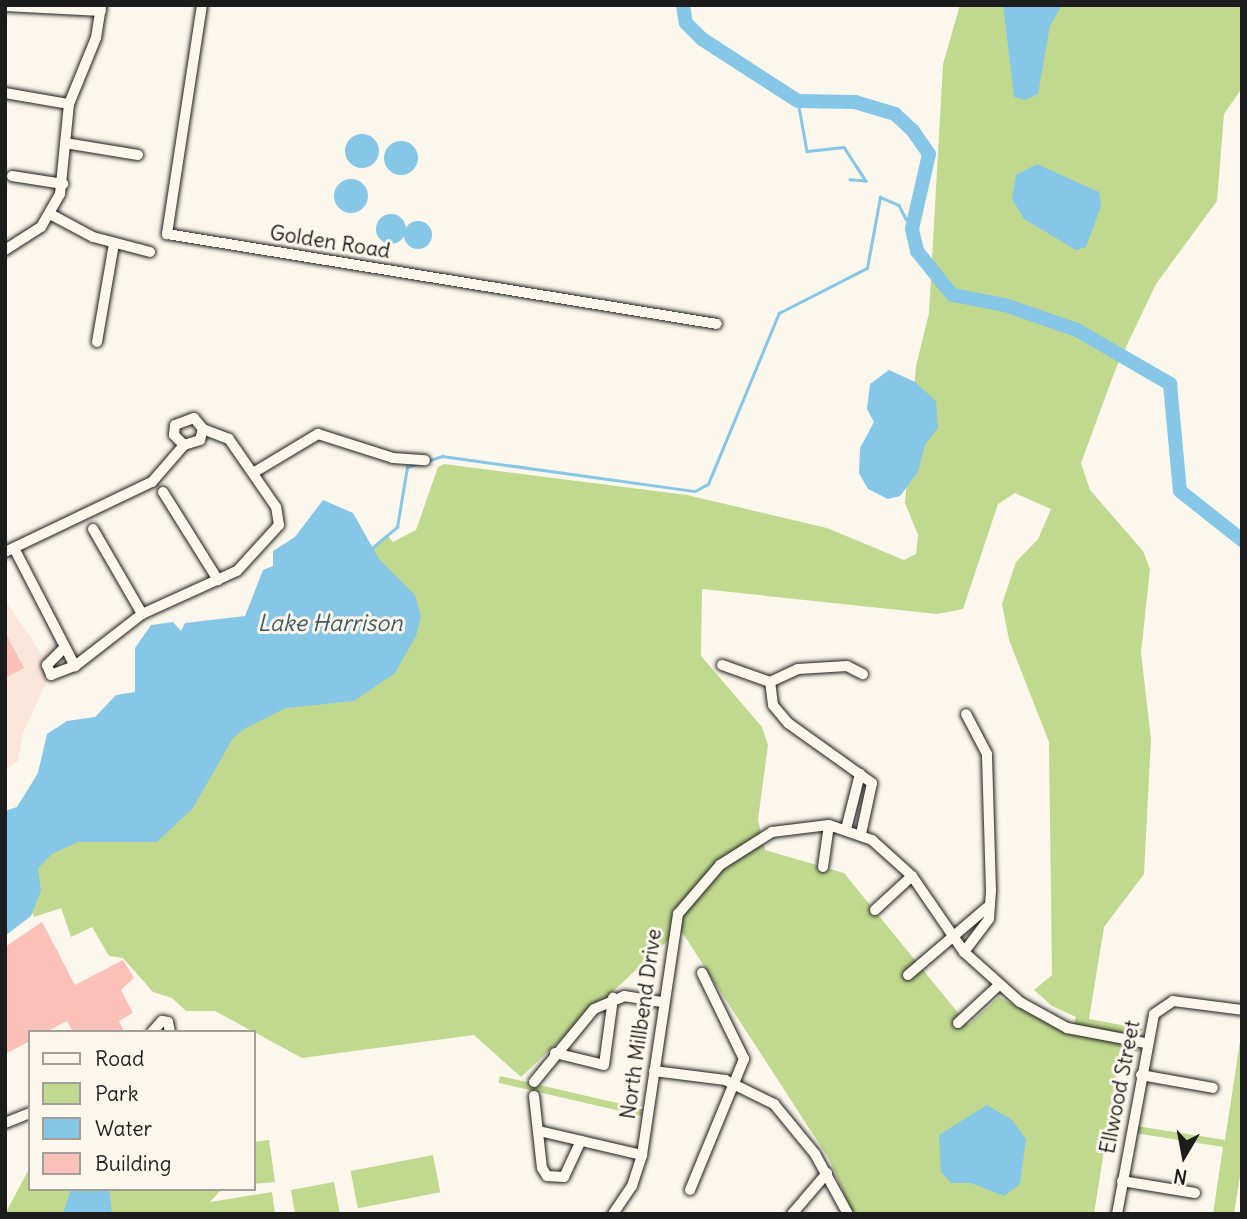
<!DOCTYPE html>
<html>
<head>
<meta charset="utf-8">
<style>
	body { margin:0 }
	#map { position:relative; width:1247px; height:1219px; overflow:hidden; background:#fbf7ec; font-family:Delius,sans-serif }
	div>[style] { position:absolute }
	[style*='--x'] { left:calc(var(--x)*1px); top:calc(var(--y)*1px); width:calc(var(--w)*1px); rotate:calc(var(--a)*1deg) }
	.built>* { inset:0; background:#fbe6dc }
	.green>* { inset:0; background:#c1d98f; transform-origin:0 0 }
	.water>* { inset:0; background:#86c6e7 }
	.round { border-radius:50% }
	.stream>* { height:2.5px; margin:-1.25px; padding:0 1.25px; transform-origin:1.25px; border-radius:1.25px; background:#86c6e7 }
	.river>* { height:14px; margin:-7px; padding:0 7px; transform-origin:7px; border-radius:7px; background:#86c6e7 }
	.building>* { inset:0; background:#fbc0b7 }
	.roads { filter:drop-shadow(0 0 2px #1c1c1c) drop-shadow(0 0 2px #1c1c1c) }
	.minor>* { height:10px; margin:-5px; padding:0 5px; transform-origin:5px; border-radius:5px; background:#fbf7ec }
	span { translate:-50% -50%; white-space:nowrap; text-align:center; line-height:1.15; -webkit-text-stroke:6px #fbf7ec; paint-order:stroke }
	.street-label { font-size:21px; color:#1c1c1c }
	.water-label { font-size:23px; color:#415863; font-style:italic }
	.frame { position:absolute; inset:0; border:7px solid #1c1c1c; pointer-events:none }
	.legend { position:absolute; left:28px; top:1030px; width:228px; height:161px; box-sizing:border-box; background:#fbf7ec; border:2px solid #a29f99; margin:0; padding:9px 12px; list-style:none; font-size:21px; color:#1c1c1c }
	.legend li { display:flex; align-items:center; gap:14px; height:35px }
	.legend b { width:35px; border:2px solid #a29f99 }
	.north { position:absolute; left:1149px; top:1121px; width:70px; height:70px; -webkit-text-stroke:5px #fbf7ec; paint-order:stroke; rotate:190deg; font-size:19px; font-weight:700; line-height:28px; text-align:center; color:#1c1c1c }
	.north::after { content:''; display:block; margin:auto; width:24px; height:32px; background:#1c1c1c; clip-path:polygon(50% 0,100% 100%,50% 72%,0 100%) }
</style>
</head>
<body>
<div id="map">
	<div class="built">
		<i style="clip-path:polygon(5px 600px,43px 656px,49px 644px,69px 634px,23px 733px,18px 761px,5px 770px)"></i>
	</div>
	<div class="green">
		<i style="clip-path:polygon(evenodd,960px 5px,1242px 5px,1242px 88px,1224px 114px,1217px 201px,1156px 284px,1116px 368px,1081px 463px,1090px 490px,1143px 551px,1150px 569px,1141px 653px,1151px 739px,1144px 874px,1104px 927px,1089px 1019px,1143px 1029px,1137px 1037px,1086px 1029px,1085px 1037px,1131px 1044px,1139px 1052px,1120px 1050px,1094px 1214px,853px 1214px,829px 1159px,680px 929px,521px 1077px,474px 1035px,302px 1058px,215px 1011px,186px 1011px,172px 998px,153px 992px,123px 958px,109px 956px,92px 927px,71px 937px,61px 908px,34px 917px,19px 878px,256px 646px,387px 535px,393px 542px,416px 530px,438px 467px,444px 464px,687px 495px,827px 528px,904px 560px,916px 554px,918px 535px,905px 503px,916px 366px,929px 313px,943px 64px,960px 5px,1015px 493px,1051px 509px,1038px 539px,1016px 562px,1002px 604px,1009px 640px,1049px 742px,1052px 975px,1034px 990px,1052px 1006px,1076px 1017px,1071px 1035px,999px 997px,968px 1025px,844px 873px,765px 850px,758px 820px,768px 745px,762px 727px,701px 656px,702px 589px,937px 614px,963px 609px,998px 504px,1015px 493px)"></i>
		<i style="clip-path:polygon(1242px 1028px,1242px 1163px,1234px 1214px,1213px 1214px,1223px 1147px,1135px 1133px,1136px 1126px,1225px 1140px)"></i>
		<i style="left:500px;top:1076px;width:147px;height:7px;rotate:13deg"></i>
		<i style="clip-path:polygon(269px 1140px,275px 1182px,254px 1184px,254px 1142px)"></i>
		<i style="left:433px;top:1155px;width:38px;height:84px;rotate:79deg"></i>
		<i style="clip-path:polygon(30px 1167px,30px 1189px,222px 1189px,210px 1202px,272px 1192px,275px 1214px,5px 1214px)"></i>
		<i style="clip-path:polygon(334px 1182px,340px 1214px,295px 1214px,291px 1190px)"></i>
	</div>
	<div class="water">
		<i style="clip-path:polygon(1003px 5px,1062px 5px,1050px 26px,1038px 94px,1025px 100px,1014px 97px)"></i>
		<i class="round" style="left:345px;top:134px;width:34px;height:34px"></i>
		<i class="round" style="left:384px;top:141px;width:34px;height:34px"></i>
		<i style="clip-path:polygon(1037px 164px,1099px 192px,1101px 206px,1086px 247px,1076px 250px,1024px 219px,1012px 199px,1016px 175px)"></i>
		<i class="round" style="left:334px;top:179px;width:34px;height:34px"></i>
		<i class="round" style="left:376px;top:214px;width:30px;height:30px"></i>
		<i class="round" style="left:404px;top:221px;width:28px;height:28px"></i>
		<i style="clip-path:polygon(889px 370px,915px 382px,936px 401px,938px 428px,925px 445px,918px 472px,900px 496px,888px 499px,868px 489px,859px 473px,860px 448px,874px 422px,867px 409px,870px 384px)"></i>
		<i style="clip-path:polygon(323px 500px,353px 513px,379px 559px,415px 595px,421px 617px,416px 636px,395px 673px,354px 701px,286px 708px,246px 728px,233px 738px,193px 808px,157px 842px,78px 842px,52px 854px,38px 868px,41px 891px,31px 916px,5px 936px,5px 811px,17px 807px,38px 773px,47px 734px,67px 721px,95px 717px,116px 695px,135px 692px,135px 648px,151px 625px,173px 622px,181px 631px,185px 623px,245px 616px,263px 570px,273px 566px,273px 551px,295px 537px)"></i>
		<i style="clip-path:polygon(987px 1105px,1012px 1120px,1026px 1139px,1020px 1184px,1004px 1196px,971px 1183px,951px 1183px,941px 1172px,939px 1135px)"></i>
		<i style="clip-path:polygon(71px 1189px,109px 1189px,112px 1214px,63px 1214px)"></i>
	</div>
	<div class="stream">
		<i style="--x:798;--y:101;--w:51;--a:79.8"></i>
		<i style="--x:807;--y:151;--w:37;--a:-6"></i>
		<i style="--x:844;--y:147;--w:40;--a:57.1"></i>
		<i style="--x:866;--y:181;--w:16;--a:-176"></i>
		<i style="--x:427;--y:461;--w:16;--a:-18"></i>
		<i style="--x:442;--y:456;--w:255;--a:7.9"></i>
		<i style="--x:695;--y:491;--w:15;--a:-28"></i>
		<i style="--x:708;--y:484;--w:185;--a:-67.5"></i>
		<i style="--x:779;--y:313;--w:99;--a:-27.1"></i>
		<i style="--x:867;--y:268;--w:72;--a:-79.6"></i>
		<i style="--x:880;--y:197;--w:21;--a:23"></i>
		<i style="--x:899;--y:205;--w:16;--a:63"></i>
		<i style="--x:906;--y:219;--w:8;--a:-23"></i>
		<i style="--x:372;--y:548;--w:33;--a:-40"></i>
		<i style="--x:397;--y:527;--w:61;--a:-80.5"></i>
		<i style="--x:407;--y:467;--w:10;--a:-17"></i>
	</div>
	<div class="river">
		<i style="--x:683;--y:5;--w:18;--a:81"></i>
		<i style="--x:686;--y:23;--w:23;--a:45"></i>
		<i style="--x:702;--y:39;--w:114;--a:32.9"></i>
		<i style="--x:798;--y:101;--w:57;--a:1"></i>
		<i style="--x:855;--y:102;--w:42;--a:16.7"></i>
		<i style="--x:895;--y:114;--w:25;--a:43"></i>
		<i style="--x:913;--y:131;--w:28;--a:55"></i>
		<i style="--x:929;--y:154;--w:77;--a:102.8"></i>
		<i style="--x:912;--y:229;--w:23;--a:77"></i>
		<i style="--x:917;--y:251;--w:43;--a:51.5"></i>
		<i style="--x:944;--y:285;--w:13;--a:48"></i>
		<i style="--x:953;--y:295;--w:53;--a:10.9"></i>
		<i style="--x:1005;--y:305;--w:76;--a:19.1"></i>
		<i style="--x:1077;--y:330;--w:108;--a:30.1"></i>
		<i style="--x:1170;--y:384;--w:107;--a:84.7"></i>
		<i style="--x:1180;--y:491;--w:79;--a:38.3"></i>
	</div>
	<div class="building">
		<i style="clip-path:polygon(5px 632px,24px 668px,5px 678px)"></i>
		<i style="clip-path:polygon(42px 922px,75px 985px,123px 960px,134px 978px,121px 990px,133px 1013px,119px 1021px,124px 1032px,73px 1032px,67px 1021px,46px 1032px,30px 1032px,30px 1041px,5px 1054px,5px 947px)"></i>
	</div>
	<div class="roads">
		<div class="minor">
			<i style="--x:202;--y:5;--w:232;--a:98.7"></i>
			<i style="--x:167;--y:234;--w:557;--a:9.29"></i>
			<i style="--x:5;--y:6;--w:96;--a:3"></i>
			<i style="--x:5;--y:93;--w:65;--a:9.8"></i>
			<i style="--x:65;--y:143;--w:74;--a:9.3"></i>
			<i style="--x:12;--y:176;--w:52;--a:8.9"></i>
			<i style="--x:50;--y:214;--w:49;--a:28.1"></i>
			<i style="--x:93;--y:237;--w:59;--a:14.7"></i>
			<i style="--x:5;--y:250;--w:43;--a:-32.6"></i>
			<i style="--x:41;--y:227;--w:38;--a:-60"></i>
			<i style="--x:60;--y:194;--w:90;--a:-84.3"></i>
			<i style="--x:69;--y:104;--w:71;--a:-67.8"></i>
			<i style="--x:96;--y:38;--w:33;--a:-81"></i>
			<i style="--x:97;--y:342;--w:99;--a:-80.2"></i>
			<i style="--x:253;--y:473;--w:76;--a:-31"></i>
			<i style="--x:318;--y:434;--w:79;--a:17.7"></i>
			<i style="--x:393;--y:458;--w:32;--a:4"></i>
			<i style="--x:163;--y:492;--w:104;--a:58"></i>
			<i style="--x:93;--y:529;--w:98;--a:60"></i>
			<i style="--x:15;--y:550;--w:131;--a:62.7"></i>
			<i style="--x:5;--y:552;--w:163;--a:-25.5"></i>
			<i style="--x:152;--y:482;--w:49;--a:-49.1"></i>
			<i style="--x:184;--y:445;--w:17;--a:-17"></i>
			<i style="--x:200;--y:440;--w:11;--a:-75"></i>
			<i style="--x:203;--y:429;--w:14;--a:-129"></i>
			<i style="--x:194;--y:418;--w:20;--a:160"></i>
			<i style="--x:175;--y:425;--w:10;--a:96"></i>
			<i style="--x:174;--y:435;--w:14;--a:45"></i>
			<i style="--x:63;--y:649;--w:23;--a:135"></i>
			<i style="--x:47;--y:665;--w:11;--a:68"></i>
			<i style="--x:51;--y:675;--w:26;--a:-21"></i>
			<i style="--x:75;--y:666;--w:85;--a:-37.8"></i>
			<i style="--x:142;--y:614;--w:104;--a:-24.4"></i>
			<i style="--x:237;--y:571;--w:62;--a:-47.6"></i>
			<i style="--x:279;--y:525;--w:18;--a:-99"></i>
			<i style="--x:276;--y:507;--w:83;--a:-124.7"></i>
			<i style="--x:229;--y:439;--w:28;--a:-159"></i>
			<i style="--x:722;--y:665;--w:51;--a:19.5"></i>
			<i style="--x:846;--y:829;--w:57;--a:-75.7"></i>
			<i style="--x:861;--y:834;--w:52;--a:-77.8"></i>
			<i style="--x:872;--y:783;--w:103;--a:-144.5"></i>
			<i style="--x:788;--y:723;--w:23;--a:-130"></i>
			<i style="--x:773;--y:705;--w:23;--a:-97"></i>
			<i style="--x:770;--y:682;--w:31;--a:-25"></i>
			<i style="--x:798;--y:669;--w:49;--a:-3.5"></i>
			<i style="--x:847;--y:666;--w:18;--a:27"></i>
			<i style="--x:823;--y:867;--w:42;--a:-81.9"></i>
			<i style="--x:875;--y:910;--w:50;--a:-42.6"></i>
			<i style="--x:964;--y:952;--w:41;--a:-52.9"></i>
			<i style="--x:989;--y:919;--w:28;--a:-86"></i>
			<i style="--x:991;--y:891;--w:137;--a:-91.7"></i>
			<i style="--x:987;--y:754;--w:45;--a:-117.7"></i>
			<i style="--x:908;--y:975;--w:108;--a:-40.5"></i>
			<i style="--x:958;--y:1023;--w:56;--a:-42.8"></i>
			<i style="--x:152;--y:1032;--w:15;--a:-48"></i>
			<i style="--x:162;--y:1021;--w:6;--a:9"></i>
			<i style="--x:168;--y:1022;--w:10;--a:79"></i>
			<i style="--x:555;--y:1053;--w:50;--a:13.8"></i>
			<i style="--x:604;--y:1065;--w:68;--a:-82.3"></i>
			<i style="--x:654;--y:1071;--w:72;--a:7.2"></i>
			<i style="--x:725;--y:1080;--w:55;--a:26.1"></i>
			<i style="--x:774;--y:1104;--w:65;--a:50.6"></i>
			<i style="--x:815;--y:1154;--w:68;--a:61.2"></i>
			<i style="--x:1141;--y:1075;--w:73;--a:10.2"></i>
			<i style="--x:534;--y:1082;--w:94;--a:-50.6"></i>
			<i style="--x:594;--y:1009;--w:33;--a:-23"></i>
			<i style="--x:624;--y:996;--w:38;--a:9"></i>
			<i style="--x:534;--y:1096;--w:72;--a:83.7"></i>
			<i style="--x:542;--y:1168;--w:9;--a:58"></i>
			<i style="--x:547;--y:1176;--w:17;--a:3"></i>
			<i style="--x:564;--y:1177;--w:40;--a:-65"></i>
			<i style="--x:5;--y:1123;--w:27;--a:-22"></i>
			<i style="--x:539;--y:1131;--w:106;--a:13.1"></i>
			<i style="--x:1122;--y:1181;--w:74;--a:9.3"></i>
			<i style="--x:690;--y:1190;--w:142;--a:-67.6"></i>
			<i style="--x:744;--y:1059;--w:96;--a:-116"></i>
			<i style="--x:613;--y:1214;--w:34;--a:-56"></i>
			<i style="--x:632;--y:1186;--w:33;--a:-72"></i>
			<i style="--x:642;--y:1155;--w:244;--a:-81.5"></i>
			<i style="--x:678;--y:914;--w:65;--a:-49.4"></i>
			<i style="--x:720;--y:865;--w:62;--a:-32.4"></i>
			<i style="--x:772;--y:832;--w:57;--a:-7"></i>
			<i style="--x:829;--y:825;--w:46;--a:19.2"></i>
			<i style="--x:872;--y:840;--w:54;--a:42"></i>
			<i style="--x:912;--y:876;--w:92;--a:55.6"></i>
			<i style="--x:964;--y:952;--w:75;--a:41.8"></i>
			<i style="--x:1020;--y:1002;--w:54;--a:29"></i>
			<i style="--x:1067;--y:1028;--w:79;--a:10.9"></i>
			<i style="--x:792;--y:1214;--w:54;--a:-49.5"></i>
			<i style="--x:1117;--y:1214;--w:203;--a:-79.5"></i>
			<i style="--x:1154;--y:1014;--w:23;--a:-34"></i>
			<i style="--x:1173;--y:1001;--w:70;--a:7.4"></i>
		</div>
	</div>
	<div class="street-label">
		<span style="left:330px;top:242px;rotate:9deg">Golden Road</span>
		<span style="left:641px;top:1024px;rotate:-82deg">North Millbend Drive</span>
		<span style="left:1120px;top:1087px;rotate:-79deg">Ellwood Street</span>
	</div>
	<div class="water-label">
		<span style="left:330px;top:623px">Lake Harrison</span>
	</div>
	<div class="frame"></div>
	<ul class="legend">
	<li><b style="height:9px;background:#fbf7ec"></b>Road</li>
	<li><b style="height:19px;background:#c1d98f"></b>Park</li>
	<li><b style="height:19px;background:#86c6e7"></b>Water</li>
	<li><b style="height:19px;background:#fbc0b7"></b>Building</li>
	</ul>
	<div class="north">N</div>
</div>
</body>
</html>
